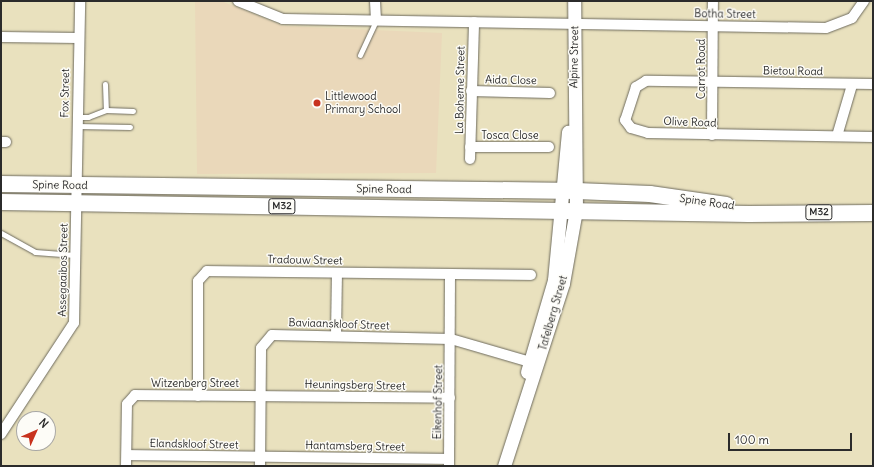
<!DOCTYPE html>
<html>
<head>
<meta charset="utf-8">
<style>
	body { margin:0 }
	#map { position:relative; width:874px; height:467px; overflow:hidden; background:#e9e1be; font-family:Delius,sans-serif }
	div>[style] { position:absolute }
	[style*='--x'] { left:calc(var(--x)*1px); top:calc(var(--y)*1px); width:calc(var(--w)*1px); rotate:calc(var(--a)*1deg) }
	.built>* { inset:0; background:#ead8ba }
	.roads { filter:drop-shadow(0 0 1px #6e6b5e) drop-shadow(0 0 1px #6e6b5e) }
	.service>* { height:5px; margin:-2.5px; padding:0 2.5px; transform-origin:2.5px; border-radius:2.5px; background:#fff }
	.minor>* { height:10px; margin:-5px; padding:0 5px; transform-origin:5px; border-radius:5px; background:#fff }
	.tertiary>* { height:13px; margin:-6.5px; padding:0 6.5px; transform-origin:6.5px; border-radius:6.5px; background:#fff }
	.primary>* { height:16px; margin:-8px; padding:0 8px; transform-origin:8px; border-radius:8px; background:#fff }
	.dots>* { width:11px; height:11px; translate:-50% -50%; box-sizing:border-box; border:2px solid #fdfcf7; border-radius:50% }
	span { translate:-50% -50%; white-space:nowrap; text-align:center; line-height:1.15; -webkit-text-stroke:3px #fdfcf7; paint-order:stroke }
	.shield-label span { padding:1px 3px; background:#fdfcf7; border:1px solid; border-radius:3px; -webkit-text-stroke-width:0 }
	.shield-label { font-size:10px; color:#2b2b2b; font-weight:700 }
	.street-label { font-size:11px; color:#2b2b2b }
	.poi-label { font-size:11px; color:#2b2b2b }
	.left { translate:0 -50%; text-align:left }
	.frame { position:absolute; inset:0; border:2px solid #2b2b2b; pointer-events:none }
	.north { position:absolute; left:16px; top:411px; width:40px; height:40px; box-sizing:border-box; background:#fdfcf7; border:1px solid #a9a8a5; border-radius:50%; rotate:45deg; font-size:11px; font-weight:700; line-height:16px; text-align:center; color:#2b2b2b }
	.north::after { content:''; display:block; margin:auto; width:14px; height:18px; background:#c8321e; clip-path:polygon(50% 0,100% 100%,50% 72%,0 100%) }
	.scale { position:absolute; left:728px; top:433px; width:124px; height:18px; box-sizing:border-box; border:2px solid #2b2b2b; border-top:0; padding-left:5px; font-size:12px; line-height:14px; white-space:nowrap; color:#2b2b2b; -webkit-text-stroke:3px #fdfcf7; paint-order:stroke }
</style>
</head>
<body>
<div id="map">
	<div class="built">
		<i style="clip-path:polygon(195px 1px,221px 1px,283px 26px,442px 33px,436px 173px,197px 174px)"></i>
	</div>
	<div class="roads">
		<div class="service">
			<i style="--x:360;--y:55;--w:38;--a:-65"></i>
			<i style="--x:105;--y:84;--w:26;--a:88"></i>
			<i style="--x:77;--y:117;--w:11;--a:0"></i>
			<i style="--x:88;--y:117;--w:19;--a:-21"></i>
			<i style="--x:106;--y:110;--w:27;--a:2"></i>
			<i style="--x:77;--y:126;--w:53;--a:1.1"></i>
			<i style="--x:1;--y:233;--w:39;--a:29"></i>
			<i style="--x:35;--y:252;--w:40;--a:4.3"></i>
		</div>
		<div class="minor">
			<i style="--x:238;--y:1;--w:48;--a:21.8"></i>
			<i style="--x:283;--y:19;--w:543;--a:0.95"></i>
			<i style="--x:826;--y:28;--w:28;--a:-21"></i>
			<i style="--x:852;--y:18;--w:21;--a:-55"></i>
			<i style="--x:375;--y:1;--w:18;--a:87"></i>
			<i style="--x:1;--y:37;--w:77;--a:0.7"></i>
			<i style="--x:873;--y:84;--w:227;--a:-179.2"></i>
			<i style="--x:646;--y:81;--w:12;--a:149"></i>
			<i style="--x:636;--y:87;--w:35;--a:108"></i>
			<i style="--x:625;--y:120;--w:10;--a:53"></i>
			<i style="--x:631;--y:128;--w:18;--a:16"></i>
			<i style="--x:648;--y:133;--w:225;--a:1"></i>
			<i style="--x:471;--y:91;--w:79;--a:1.5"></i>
			<i style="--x:712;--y:135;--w:134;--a:-89.6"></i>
			<i style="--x:837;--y:136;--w:53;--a:-73.6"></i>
			<i style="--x:1;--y:142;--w:5;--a:0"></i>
			<i style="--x:470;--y:147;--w:79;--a:0"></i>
			<i style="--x:470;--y:159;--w:137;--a:-88.3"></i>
			<i style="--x:336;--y:335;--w:62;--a:-89.1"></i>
			<i style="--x:198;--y:396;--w:115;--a:-90"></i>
			<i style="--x:198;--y:281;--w:13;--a:-48"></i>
			<i style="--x:207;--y:271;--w:324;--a:0.7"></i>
			<i style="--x:1;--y:434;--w:133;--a:-56.7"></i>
			<i style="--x:74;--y:323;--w:322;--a:-88.9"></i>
			<i style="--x:127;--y:455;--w:322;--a:0.7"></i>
			<i style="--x:126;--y:466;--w:62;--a:-89.1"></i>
			<i style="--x:127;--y:404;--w:12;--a:-48"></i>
			<i style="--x:135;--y:395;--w:315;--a:0.5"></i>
			<i style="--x:260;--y:466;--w:118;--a:-89.5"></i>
			<i style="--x:261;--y:348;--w:17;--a:-50"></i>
			<i style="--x:272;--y:335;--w:179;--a:1.3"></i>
			<i style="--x:451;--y:339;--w:90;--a:16.2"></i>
			<i style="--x:449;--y:466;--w:192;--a:-89.7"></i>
		</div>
		<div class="tertiary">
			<i style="--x:527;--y:372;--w:96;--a:-73.6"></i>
			<i style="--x:554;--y:280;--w:149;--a:-84.6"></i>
			<i style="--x:504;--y:466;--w:192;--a:-72.1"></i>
			<i style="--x:563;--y:283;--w:74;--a:-79.9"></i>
			<i style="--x:576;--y:210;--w:209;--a:-90.5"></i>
		</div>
		<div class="primary">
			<i style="--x:1;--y:184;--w:576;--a:0.7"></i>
			<i style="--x:577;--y:191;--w:73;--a:2.4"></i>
			<i style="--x:650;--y:194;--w:77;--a:8.2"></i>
			<i style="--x:1;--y:202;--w:748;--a:0.92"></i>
			<i style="--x:749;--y:214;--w:124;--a:-0.5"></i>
		</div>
	</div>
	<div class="dots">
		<i style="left:317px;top:103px;background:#c8321e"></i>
	</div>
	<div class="shield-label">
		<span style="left:282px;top:206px">M32</span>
		<span style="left:819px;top:212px">M32</span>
	</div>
	<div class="street-label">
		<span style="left:725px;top:14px;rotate:1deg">Botha Street</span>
		<span style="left:574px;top:57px;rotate:-89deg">Alpine Street</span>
		<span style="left:701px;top:69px;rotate:-90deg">Carrot Road</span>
		<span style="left:793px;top:71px;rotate:1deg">Bietou Road</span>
		<span style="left:511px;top:80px;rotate:1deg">Aida Close</span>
		<span style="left:460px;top:90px;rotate:-89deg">La Boheme Street</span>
		<span style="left:65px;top:93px;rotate:-89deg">Fox Street</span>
		<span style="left:690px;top:122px;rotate:2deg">Olive Road</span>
		<span style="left:510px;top:135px">Tosca Close</span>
		<span style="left:60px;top:185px;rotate:1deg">Spine Road</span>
		<span style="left:384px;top:189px;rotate:1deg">Spine Road</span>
		<span style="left:707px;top:202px;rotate:8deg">Spine Road</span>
		<span style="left:305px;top:260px;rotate:1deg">Tradouw Street</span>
		<span style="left:63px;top:270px;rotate:-89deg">Assegaaibos Street</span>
		<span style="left:553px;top:313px;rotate:-74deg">Tafelberg Street</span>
		<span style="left:339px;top:324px;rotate:2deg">Baviaanskloof Street</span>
		<span style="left:195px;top:383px">Witzenberg Street</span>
		<span style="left:355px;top:385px;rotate:1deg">Heuningsberg Street</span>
		<span style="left:438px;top:402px;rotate:-89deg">Eikenhof Street</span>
		<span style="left:194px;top:444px;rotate:1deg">Elandskloof Street</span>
		<span style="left:355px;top:446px;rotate:1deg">Hantamsberg Street</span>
	</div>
	<div class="poi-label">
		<span class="left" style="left:325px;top:103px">Littlewood<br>Primary School</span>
	</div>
	<div class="frame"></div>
	<div class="north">N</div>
	<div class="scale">100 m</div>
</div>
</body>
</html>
